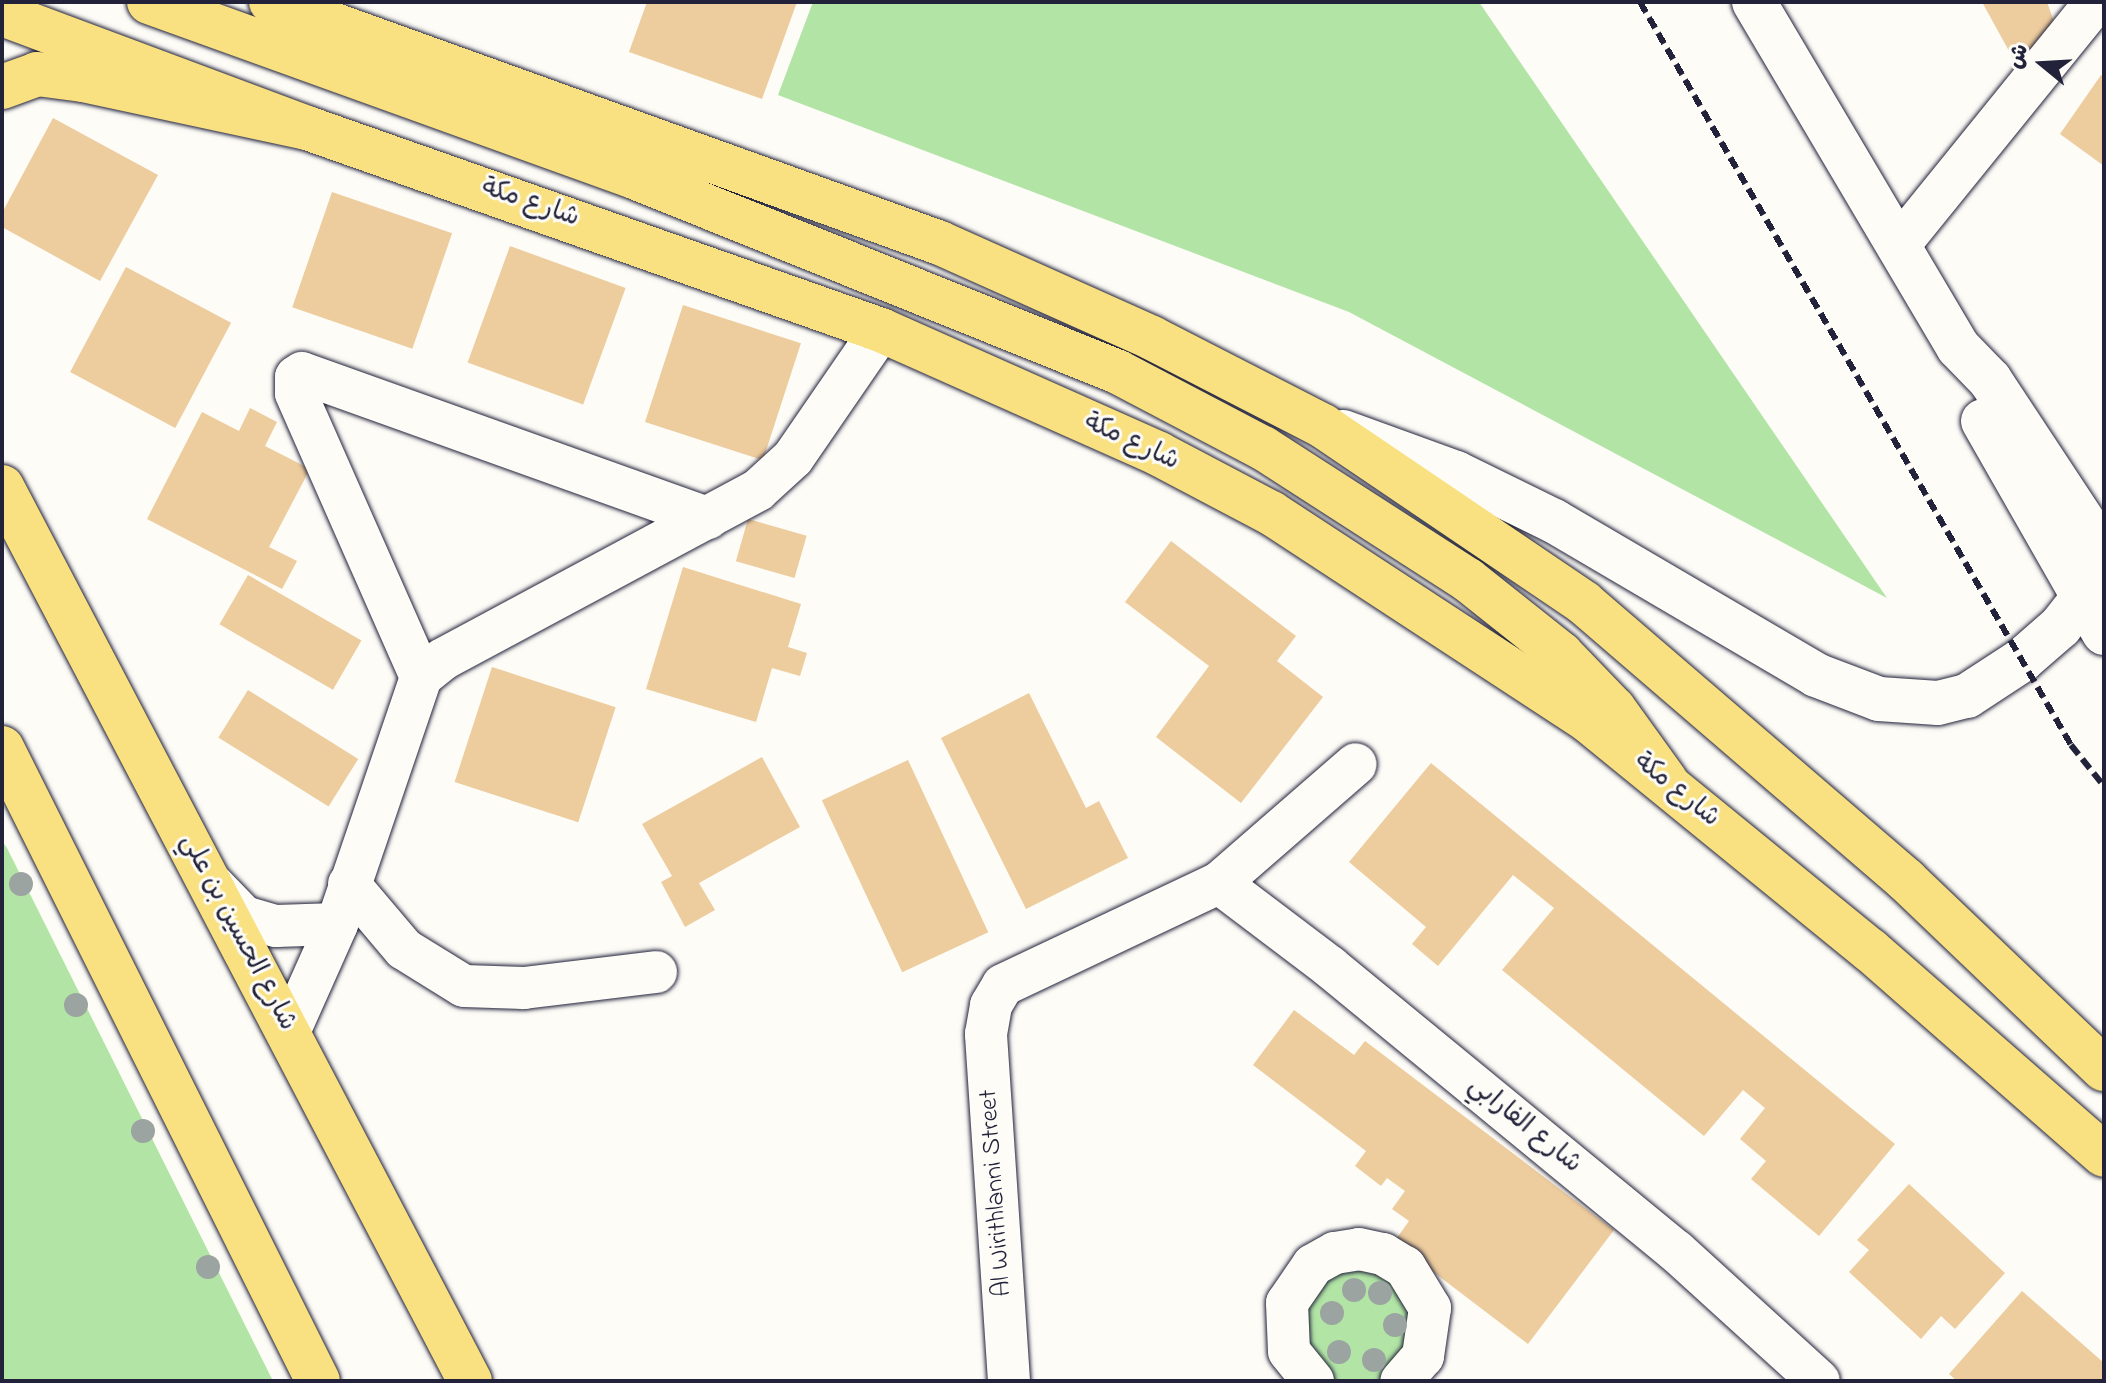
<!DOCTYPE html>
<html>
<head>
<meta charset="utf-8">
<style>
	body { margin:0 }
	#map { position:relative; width:2106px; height:1383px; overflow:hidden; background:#fdfcf7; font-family:"Indie Flower","Playpen Sans Arabic",sans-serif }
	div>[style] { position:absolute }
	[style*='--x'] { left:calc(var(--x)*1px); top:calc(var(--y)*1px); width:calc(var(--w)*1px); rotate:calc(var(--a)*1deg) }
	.green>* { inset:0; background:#b1e4a5 }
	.building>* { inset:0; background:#edcc9e; transform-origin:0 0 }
	.roads { filter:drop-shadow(0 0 2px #22223b) drop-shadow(0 0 2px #22223b) }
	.minor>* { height:42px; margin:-21px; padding:0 21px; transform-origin:21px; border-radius:21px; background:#fdfcf7 }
	.tertiary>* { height:44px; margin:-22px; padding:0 22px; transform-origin:22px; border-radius:22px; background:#fdfcf7 }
	.primary>* { height:44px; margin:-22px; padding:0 22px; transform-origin:22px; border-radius:22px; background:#f9e181 }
	.trunk>* { height:44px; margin:-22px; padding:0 22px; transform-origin:22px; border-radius:22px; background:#f9e181 }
	.rail>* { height:6px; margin-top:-3px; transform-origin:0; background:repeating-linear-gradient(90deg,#22223b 0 12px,transparent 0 18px) }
	.trees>* { width:24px; height:24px; margin:-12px; border-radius:50%; background:#9ca4a1 }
	span { translate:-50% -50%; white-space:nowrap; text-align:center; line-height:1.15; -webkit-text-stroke:6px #fdfcf7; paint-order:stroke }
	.street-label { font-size:26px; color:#22223b }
	.frame { position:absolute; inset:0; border:4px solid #22223b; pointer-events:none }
	.north { position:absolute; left:2002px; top:24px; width:80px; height:80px; -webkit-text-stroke:6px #fdfcf7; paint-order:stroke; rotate:288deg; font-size:22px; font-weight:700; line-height:32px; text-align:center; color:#22223b }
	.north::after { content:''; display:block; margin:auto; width:28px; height:36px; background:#22223b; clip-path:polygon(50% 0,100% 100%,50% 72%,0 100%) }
</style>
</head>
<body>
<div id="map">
	<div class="green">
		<i style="clip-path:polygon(813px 2px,1479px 2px,1887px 598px,1349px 312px,778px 95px)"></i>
		<i style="clip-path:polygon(2px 841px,7px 848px,273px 1381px,2px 1381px)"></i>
		<i style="clip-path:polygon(1387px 1267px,1421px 1317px,1386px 1381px,1328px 1381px,1309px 1366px,1296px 1304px,1323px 1269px)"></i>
	</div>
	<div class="building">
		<i style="clip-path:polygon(647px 2px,797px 2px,762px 99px,629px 52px)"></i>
		<i style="clip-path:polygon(1982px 2px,2047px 2px,2057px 30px,2014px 60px)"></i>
		<i style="clip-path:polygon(2101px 75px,2104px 77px,2104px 166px,2060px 134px)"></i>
		<i style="clip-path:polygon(53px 118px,158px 175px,100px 281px,2px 227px,2px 213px)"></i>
		<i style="left:332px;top:192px;width:127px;height:122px;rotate:19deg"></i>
		<i style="left:510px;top:246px;width:123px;height:124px;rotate:20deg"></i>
		<i style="left:126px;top:267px;width:119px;height:119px;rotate:28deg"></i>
		<i style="left:683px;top:305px;width:124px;height:123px;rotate:18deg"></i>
		<i style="clip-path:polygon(250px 408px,277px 422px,265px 446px,310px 469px,269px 547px,297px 561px,282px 589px,147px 519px,202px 412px,239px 431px)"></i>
		<i style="left:748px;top:519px;width:61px;height:44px;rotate:16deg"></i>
		<i style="clip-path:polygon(1171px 541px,1296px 636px,1277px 661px,1323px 697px,1241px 803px,1156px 737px,1209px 666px,1125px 602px)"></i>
		<i style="clip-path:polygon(683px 567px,801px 604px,788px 647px,807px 653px,800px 676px,772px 668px,756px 722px,646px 689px)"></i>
		<i style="left:248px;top:575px;width:131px;height:57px;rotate:30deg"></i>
		<i style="left:492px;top:667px;width:130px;height:121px;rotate:18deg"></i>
		<i style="left:248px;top:690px;width:130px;height:56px;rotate:32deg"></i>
		<i style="clip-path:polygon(1029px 693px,1086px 808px,1099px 801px,1128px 858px,1026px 909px,941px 738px)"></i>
		<i style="clip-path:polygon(762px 757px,800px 827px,699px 883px,715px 910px,685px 927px,661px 882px,672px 876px,642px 824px)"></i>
		<i style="left:908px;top:760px;width:190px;height:95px;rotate:65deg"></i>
		<i style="clip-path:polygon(1431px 763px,1895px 1144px,1819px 1236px,1751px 1179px,1766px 1161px,1740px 1139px,1765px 1108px,1743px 1090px,1704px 1136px,1502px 970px,1554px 908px,1513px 875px,1438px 966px,1412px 944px,1426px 927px,1349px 862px)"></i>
		<i style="clip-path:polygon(1294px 1010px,1354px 1055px,1365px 1041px,1614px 1230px,1528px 1344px,1394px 1242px,1409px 1221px,1392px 1209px,1405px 1191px,1387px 1178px,1381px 1186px,1355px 1166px,1366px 1151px,1253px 1065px)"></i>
		<i style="clip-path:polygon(1909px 1184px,2005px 1273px,1955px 1329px,1941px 1316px,1921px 1339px,1849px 1272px,1869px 1250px,1857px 1240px)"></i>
		<i style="clip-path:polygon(2022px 1291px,2104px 1363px,2104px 1381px,1957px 1381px,1949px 1374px)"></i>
	</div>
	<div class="roads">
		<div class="minor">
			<i style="--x:1899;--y:245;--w:313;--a:-51"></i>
			<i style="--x:421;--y:677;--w:310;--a:-113.8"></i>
			<i style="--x:296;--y:393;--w:16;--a:-90"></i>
			<i style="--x:296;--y:377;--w:7;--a:-34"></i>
			<i style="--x:302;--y:373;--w:431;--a:19.7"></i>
			<i style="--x:210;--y:882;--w:49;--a:45.8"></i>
			<i style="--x:244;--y:917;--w:33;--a:16"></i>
			<i style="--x:276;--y:926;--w:61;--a:-1.9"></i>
			<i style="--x:1219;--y:883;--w:139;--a:37.1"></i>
			<i style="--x:1330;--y:967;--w:448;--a:39.4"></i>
			<i style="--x:1676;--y:1251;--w:193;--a:42.3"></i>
			<i style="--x:349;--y:884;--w:85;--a:49.8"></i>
			<i style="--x:404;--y:949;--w:70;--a:31.7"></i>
			<i style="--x:464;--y:986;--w:60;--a:1.9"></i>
			<i style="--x:524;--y:988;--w:133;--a:-6.9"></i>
			<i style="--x:289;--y:1032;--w:118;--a:-66"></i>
			<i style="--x:337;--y:924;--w:261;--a:-71.2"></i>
			<i style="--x:421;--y:677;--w:28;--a:-39"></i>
			<i style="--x:443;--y:659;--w:357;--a:-28.2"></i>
			<i style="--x:758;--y:490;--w:47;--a:-42.4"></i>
			<i style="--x:793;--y:458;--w:155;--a:-55.5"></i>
			<i style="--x:1009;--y:1381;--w:348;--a:-93.8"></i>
			<i style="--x:986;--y:1034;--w:29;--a:-80"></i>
			<i style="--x:991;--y:1005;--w:23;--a:-59"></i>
			<i style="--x:1003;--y:985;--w:239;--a:-25.3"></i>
			<i style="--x:1219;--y:883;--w:181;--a:-41"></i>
			<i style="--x:1313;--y:1381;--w:38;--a:-129"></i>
			<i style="--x:1289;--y:1351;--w:48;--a:-92.4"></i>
			<i style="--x:1287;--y:1303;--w:46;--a:-55.6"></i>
			<i style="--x:1313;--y:1265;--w:25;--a:-29"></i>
			<i style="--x:1335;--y:1253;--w:24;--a:-9"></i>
			<i style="--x:1359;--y:1249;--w:25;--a:12"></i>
			<i style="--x:1383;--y:1254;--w:26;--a:31"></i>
			<i style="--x:1405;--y:1267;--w:48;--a:58.6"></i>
			<i style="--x:1430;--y:1308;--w:49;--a:98.3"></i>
			<i style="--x:1423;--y:1356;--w:33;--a:131"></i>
		</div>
		<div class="tertiary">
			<i style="--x:1754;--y:2;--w:401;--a:59.4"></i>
			<i style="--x:1958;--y:347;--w:46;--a:45.9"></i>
			<i style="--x:1990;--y:380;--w:207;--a:56.6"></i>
			<i style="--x:1983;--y:421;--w:244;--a:60.3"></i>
			<i style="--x:1343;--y:432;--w:120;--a:19.9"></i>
			<i style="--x:1456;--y:473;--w:109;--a:26.1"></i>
			<i style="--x:1554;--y:521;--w:304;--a:30.4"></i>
			<i style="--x:1816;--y:675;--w:67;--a:20.9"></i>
			<i style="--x:1879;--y:699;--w:59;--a:3.9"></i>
			<i style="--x:1938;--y:703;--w:30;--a:-14"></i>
			<i style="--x:1967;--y:696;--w:66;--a:-33.2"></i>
			<i style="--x:2022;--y:660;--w:50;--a:-41"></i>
			<i style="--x:2060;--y:627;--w:71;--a:-51.8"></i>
		</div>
		<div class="primary">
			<i style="--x:271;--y:2;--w:711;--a:19.81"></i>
			<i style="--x:940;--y:243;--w:232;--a:24.1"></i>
			<i style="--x:1152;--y:338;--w:192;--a:27.2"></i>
			<i style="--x:1323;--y:426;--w:315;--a:34.1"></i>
			<i style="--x:1584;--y:603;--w:425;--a:40.7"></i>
			<i style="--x:1906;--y:880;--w:274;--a:43.7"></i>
			<i style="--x:2;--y:14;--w:326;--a:20.5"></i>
			<i style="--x:307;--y:128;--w:609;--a:19.39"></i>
			<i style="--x:881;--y:330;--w:304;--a:24"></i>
			<i style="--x:1159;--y:454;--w:127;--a:27.8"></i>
			<i style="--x:1271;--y:513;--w:381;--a:33.2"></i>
			<i style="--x:1590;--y:722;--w:361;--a:39.2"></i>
			<i style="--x:1870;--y:950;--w:311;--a:41.2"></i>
		</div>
		<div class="trunk">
			<i style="--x:149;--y:2;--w:516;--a:19.84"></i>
			<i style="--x:634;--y:177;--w:522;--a:21.94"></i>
			<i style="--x:1118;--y:372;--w:164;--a:27.7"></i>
			<i style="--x:1263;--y:448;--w:244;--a:32.8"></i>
			<i style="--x:1468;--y:580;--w:119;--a:38.5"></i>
			<i style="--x:1561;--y:654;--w:76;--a:46.1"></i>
			<i style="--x:1614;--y:709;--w:89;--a:54.2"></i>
			<i style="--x:2;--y:87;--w:37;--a:-20"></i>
			<i style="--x:37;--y:74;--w:46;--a:7.4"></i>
			<i style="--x:83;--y:80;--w:229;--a:12.1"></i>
			<i style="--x:2;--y:487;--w:1009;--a:62.37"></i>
			<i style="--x:2;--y:748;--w:707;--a:63.47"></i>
		</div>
	</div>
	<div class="rail">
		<i style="--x:1640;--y:2;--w:859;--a:59.88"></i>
		<i style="--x:2071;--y:745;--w:53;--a:51.2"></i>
	</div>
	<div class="trees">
		<i style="left:21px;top:884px"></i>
		<i style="left:76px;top:1005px"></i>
		<i style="left:143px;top:1131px"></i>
		<i style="left:208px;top:1267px"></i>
		<i style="left:1354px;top:1290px"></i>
		<i style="left:1380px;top:1293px"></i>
		<i style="left:1332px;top:1313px"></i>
		<i style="left:1395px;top:1325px"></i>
		<i style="left:1339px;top:1352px"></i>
		<i style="left:1374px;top:1360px"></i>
	</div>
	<div class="street-label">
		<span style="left:530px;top:204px;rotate:19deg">شارع مكة</span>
		<span style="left:1131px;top:443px;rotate:25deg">شارع مكة</span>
		<span style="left:1676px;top:791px;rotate:39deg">شارع مكة</span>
		<span style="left:237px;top:933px;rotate:62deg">شارع الحسين بن علي</span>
		<span style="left:1524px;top:1126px;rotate:39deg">شارع الفارابي</span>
		<span style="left:997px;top:1193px;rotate:-94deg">Al Wirithlanni Street</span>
	</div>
	<div class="frame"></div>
	<div class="north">ش</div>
</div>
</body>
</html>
